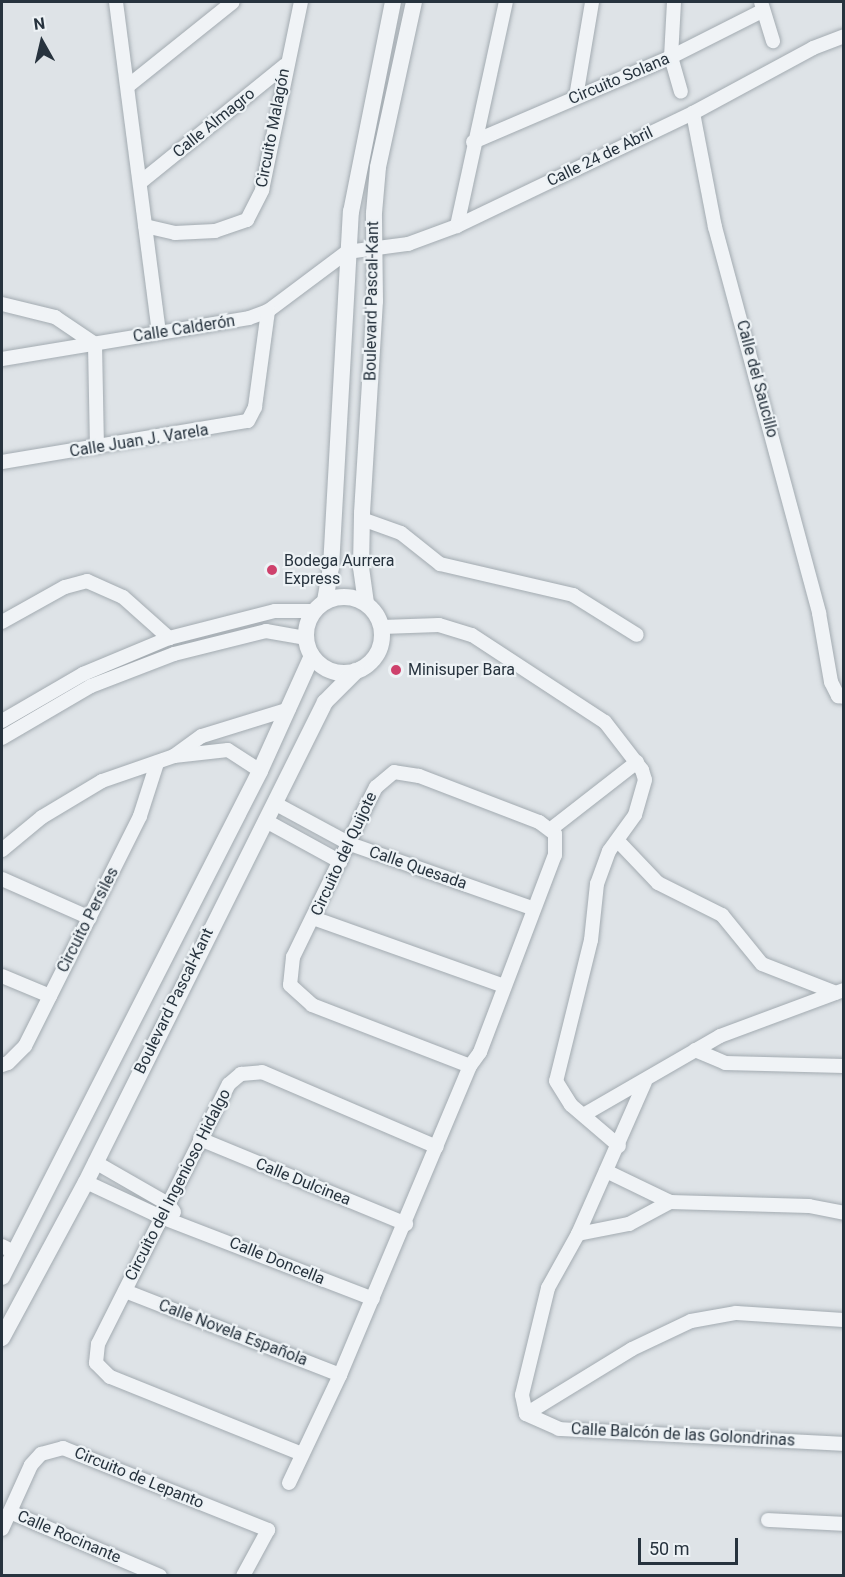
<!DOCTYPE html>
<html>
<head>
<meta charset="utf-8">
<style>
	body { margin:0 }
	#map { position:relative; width:845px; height:1577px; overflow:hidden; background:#dee3e7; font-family:Roboto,sans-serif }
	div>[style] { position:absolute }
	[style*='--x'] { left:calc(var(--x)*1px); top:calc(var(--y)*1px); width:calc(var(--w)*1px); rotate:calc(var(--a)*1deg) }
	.roads { filter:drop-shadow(0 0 2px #a3abb1) drop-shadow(0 0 2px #a3abb1) }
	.minor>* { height:14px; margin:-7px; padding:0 7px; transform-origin:7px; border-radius:7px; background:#f0f3f6 }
	.tertiary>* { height:16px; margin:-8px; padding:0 8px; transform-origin:8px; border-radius:8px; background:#f0f3f6 }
	.tertiary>.ring { margin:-8px; padding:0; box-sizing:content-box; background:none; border:16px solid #f0f3f6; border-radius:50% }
	.dots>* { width:16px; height:16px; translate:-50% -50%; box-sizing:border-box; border:3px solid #edf2f5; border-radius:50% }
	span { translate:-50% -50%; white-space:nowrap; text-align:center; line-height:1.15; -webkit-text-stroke:4.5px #edf2f5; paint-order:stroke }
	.street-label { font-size:16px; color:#27333e }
	.poi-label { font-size:16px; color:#27333e }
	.left { translate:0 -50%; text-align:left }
	.frame { position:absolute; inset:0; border:3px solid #27333e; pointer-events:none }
	.north { position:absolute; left:12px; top:12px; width:60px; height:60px; -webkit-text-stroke:4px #edf2f5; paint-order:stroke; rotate:352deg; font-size:16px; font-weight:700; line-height:24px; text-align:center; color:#27333e }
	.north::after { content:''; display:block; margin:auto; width:21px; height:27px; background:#27333e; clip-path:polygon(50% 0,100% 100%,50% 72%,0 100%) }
	.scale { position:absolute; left:638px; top:1538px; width:100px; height:27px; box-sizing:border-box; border:3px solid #27333e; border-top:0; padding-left:8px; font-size:18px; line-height:21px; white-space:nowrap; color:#27333e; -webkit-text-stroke:4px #edf2f5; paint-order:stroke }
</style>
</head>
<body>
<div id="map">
	<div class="roads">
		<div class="minor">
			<i style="--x:116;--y:2;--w:333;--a:82.6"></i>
			<i style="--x:674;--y:2;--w:55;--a:93.1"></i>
			<i style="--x:671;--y:57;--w:36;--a:74"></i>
			<i style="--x:761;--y:2;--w:41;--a:72.9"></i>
			<i style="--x:128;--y:86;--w:134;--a:-38.7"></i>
			<i style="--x:576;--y:97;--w:96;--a:-80.4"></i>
			<i style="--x:693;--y:113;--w:116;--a:79.1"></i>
			<i style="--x:715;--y:227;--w:400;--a:74.9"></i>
			<i style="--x:819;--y:613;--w:70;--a:80.1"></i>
			<i style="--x:831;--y:682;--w:16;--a:63"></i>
			<i style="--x:838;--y:696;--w:6;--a:9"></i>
			<i style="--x:473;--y:142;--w:215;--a:-23.2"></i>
			<i style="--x:671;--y:57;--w:102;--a:-26.8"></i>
			<i style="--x:142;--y:181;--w:184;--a:-39"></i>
			<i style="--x:145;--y:226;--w:31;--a:13"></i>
			<i style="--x:175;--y:233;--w:40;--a:-2.9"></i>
			<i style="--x:215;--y:231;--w:34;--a:-19"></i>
			<i style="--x:247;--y:220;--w:34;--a:-63"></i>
			<i style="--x:262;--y:190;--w:192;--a:-78.3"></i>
			<i style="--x:457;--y:226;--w:229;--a:-77.7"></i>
			<i style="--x:2;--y:304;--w:55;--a:13.8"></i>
			<i style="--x:55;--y:317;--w:48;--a:34"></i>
			<i style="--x:95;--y:344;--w:103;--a:88.9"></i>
			<i style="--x:2;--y:359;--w:250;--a:-9.4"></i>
			<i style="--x:249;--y:318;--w:20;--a:-20"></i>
			<i style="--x:268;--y:311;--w:99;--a:-36.8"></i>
			<i style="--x:347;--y:252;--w:62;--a:-7.5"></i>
			<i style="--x:408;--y:244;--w:52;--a:-20.2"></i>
			<i style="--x:457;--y:226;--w:262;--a:-25.6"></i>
			<i style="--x:693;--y:113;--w:136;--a:-28.4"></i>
			<i style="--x:813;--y:48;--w:33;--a:-21"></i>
			<i style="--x:2;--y:462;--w:249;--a:-9.5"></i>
			<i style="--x:248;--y:421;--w:16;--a:-63"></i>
			<i style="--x:255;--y:407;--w:97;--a:-82.3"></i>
			<i style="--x:362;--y:519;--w:41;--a:19.7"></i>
			<i style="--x:401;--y:533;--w:50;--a:38.5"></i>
			<i style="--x:440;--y:564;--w:137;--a:13.1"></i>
			<i style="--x:573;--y:595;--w:75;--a:32"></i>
			<i style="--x:2;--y:622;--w:72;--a:-29.1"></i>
			<i style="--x:65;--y:587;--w:23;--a:-15"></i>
			<i style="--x:87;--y:581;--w:39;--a:24"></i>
			<i style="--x:123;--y:597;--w:62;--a:41.7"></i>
			<i style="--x:382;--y:627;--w:57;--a:-2"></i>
			<i style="--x:439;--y:625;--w:34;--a:17"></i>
			<i style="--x:472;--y:635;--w:159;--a:33.2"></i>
			<i style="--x:605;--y:722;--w:61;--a:52.4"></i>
			<i style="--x:642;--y:770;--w:10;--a:73"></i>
			<i style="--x:645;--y:780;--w:36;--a:106"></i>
			<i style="--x:635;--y:815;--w:44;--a:125.8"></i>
			<i style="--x:609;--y:851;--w:35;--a:110"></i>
			<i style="--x:597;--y:884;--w:56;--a:96.1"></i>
			<i style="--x:591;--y:940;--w:145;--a:103.9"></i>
			<i style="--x:556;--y:1081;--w:28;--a:58"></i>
			<i style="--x:571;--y:1105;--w:63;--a:40.5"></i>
			<i style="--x:2;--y:721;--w:94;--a:-30.1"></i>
			<i style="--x:83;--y:674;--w:93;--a:-22.7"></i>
			<i style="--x:169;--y:638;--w:109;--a:-14.3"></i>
			<i style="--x:275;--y:611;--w:39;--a:0"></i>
			<i style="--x:2;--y:738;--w:103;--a:-30.3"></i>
			<i style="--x:91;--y:686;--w:89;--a:-21.1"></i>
			<i style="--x:174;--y:654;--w:95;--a:-14"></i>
			<i style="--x:266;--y:631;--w:41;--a:9.9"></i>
			<i style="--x:174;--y:756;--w:34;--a:-36"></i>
			<i style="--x:202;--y:736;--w:91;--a:-17.2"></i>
			<i style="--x:276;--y:804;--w:84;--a:28.4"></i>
			<i style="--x:350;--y:844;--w:193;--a:19.4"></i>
			<i style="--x:266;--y:821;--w:85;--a:28.7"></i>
			<i style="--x:551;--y:829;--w:109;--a:-37.9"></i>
			<i style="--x:618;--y:841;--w:58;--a:46.4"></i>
			<i style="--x:658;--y:883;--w:72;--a:26.6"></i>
			<i style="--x:722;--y:915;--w:63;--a:50.8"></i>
			<i style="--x:762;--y:964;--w:79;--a:21.4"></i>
			<i style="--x:2;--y:850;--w:52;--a:-39.5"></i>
			<i style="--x:42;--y:817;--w:70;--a:-31"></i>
			<i style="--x:102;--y:781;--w:76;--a:-19.1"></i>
			<i style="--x:174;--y:756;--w:54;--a:-6.3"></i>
			<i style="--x:228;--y:750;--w:38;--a:33"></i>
			<i style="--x:2;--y:879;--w:96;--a:23.9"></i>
			<i style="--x:313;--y:918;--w:203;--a:19.6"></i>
			<i style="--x:2;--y:976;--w:52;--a:22.6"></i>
			<i style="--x:695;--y:1050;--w:33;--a:23"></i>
			<i style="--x:725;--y:1063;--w:119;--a:1.4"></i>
			<i style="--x:2;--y:1065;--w:6;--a:-18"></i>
			<i style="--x:8;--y:1063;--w:24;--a:-45"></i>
			<i style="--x:25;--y:1046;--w:257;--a:-63.4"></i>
			<i style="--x:140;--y:816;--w:56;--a:-72.2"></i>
			<i style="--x:645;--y:1082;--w:166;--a:113.8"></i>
			<i style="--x:578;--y:1234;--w:62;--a:119.1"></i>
			<i style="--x:548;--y:1288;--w:110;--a:103.7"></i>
			<i style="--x:522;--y:1395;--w:19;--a:78"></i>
			<i style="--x:526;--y:1414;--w:36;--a:24"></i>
			<i style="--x:559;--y:1429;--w:285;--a:3"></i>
			<i style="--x:585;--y:1114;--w:156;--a:-30"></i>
			<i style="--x:720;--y:1036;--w:132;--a:-20.4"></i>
			<i style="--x:200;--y:1139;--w:223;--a:22.4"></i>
			<i style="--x:95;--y:1162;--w:84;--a:29.9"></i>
			<i style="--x:168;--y:1204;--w:10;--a:53"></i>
			<i style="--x:606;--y:1171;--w:71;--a:25.8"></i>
			<i style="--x:670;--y:1202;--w:139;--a:1.6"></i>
			<i style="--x:809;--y:1206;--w:36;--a:11"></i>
			<i style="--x:86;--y:1182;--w:83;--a:25"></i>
			<i style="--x:161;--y:1217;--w:227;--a:21.1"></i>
			<i style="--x:578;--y:1234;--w:52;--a:-11.1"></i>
			<i style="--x:629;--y:1224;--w:47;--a:-28.2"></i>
			<i style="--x:2;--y:1246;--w:13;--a:27"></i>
			<i style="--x:125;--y:1291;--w:231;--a:21.3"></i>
			<i style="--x:526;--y:1414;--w:124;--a:-31.5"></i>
			<i style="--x:632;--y:1349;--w:65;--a:-25.4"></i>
			<i style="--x:691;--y:1321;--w:46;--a:-10.1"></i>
			<i style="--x:736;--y:1313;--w:108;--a:3.7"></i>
			<i style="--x:302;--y:1454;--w:207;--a:-158.1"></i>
			<i style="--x:110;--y:1377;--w:20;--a:-135"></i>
			<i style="--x:96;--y:1363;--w:19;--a:-84"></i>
			<i style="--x:98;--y:1344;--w:291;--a:-63.3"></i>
			<i style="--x:229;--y:1084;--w:16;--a:-40"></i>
			<i style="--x:241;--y:1074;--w:21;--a:-5"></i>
			<i style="--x:262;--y:1072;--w:190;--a:23.2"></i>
			<i style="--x:289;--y:1483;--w:119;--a:-64.7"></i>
			<i style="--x:340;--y:1375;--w:335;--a:-67.2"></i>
			<i style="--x:470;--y:1066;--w:17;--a:-54"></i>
			<i style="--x:480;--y:1052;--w:211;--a:-69.2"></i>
			<i style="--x:555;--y:855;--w:21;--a:-90"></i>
			<i style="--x:555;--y:834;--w:20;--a:-143"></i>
			<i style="--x:539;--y:822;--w:129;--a:-159"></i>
			<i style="--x:419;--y:776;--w:25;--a:-171"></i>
			<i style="--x:394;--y:772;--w:23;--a:140"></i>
			<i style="--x:376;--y:787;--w:31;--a:117"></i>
			<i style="--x:362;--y:815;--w:158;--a:115.9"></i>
			<i style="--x:293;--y:957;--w:28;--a:96"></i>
			<i style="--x:290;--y:985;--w:30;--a:42"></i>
			<i style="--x:312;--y:1005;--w:169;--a:21.1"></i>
			<i style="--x:10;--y:1512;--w:163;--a:23.1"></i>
			<i style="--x:768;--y:1520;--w:76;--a:3"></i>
			<i style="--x:2;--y:1529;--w:70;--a:-65.6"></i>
			<i style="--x:31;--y:1465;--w:15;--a:-48"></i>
			<i style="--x:41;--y:1454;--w:23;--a:-15"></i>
			<i style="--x:63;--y:1448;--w:221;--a:21.8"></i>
			<i style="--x:268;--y:1530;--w:52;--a:118.5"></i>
		</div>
		<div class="tertiary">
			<i class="ring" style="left:306px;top:597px;width:60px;height:60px"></i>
			<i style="--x:325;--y:601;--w:35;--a:-80"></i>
			<i style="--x:331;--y:567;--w:356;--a:-86.8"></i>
			<i style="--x:351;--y:212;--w:214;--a:-78.7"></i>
			<i style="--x:366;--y:603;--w:36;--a:-98"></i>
			<i style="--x:361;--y:567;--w:54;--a:-88.9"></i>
			<i style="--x:362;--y:513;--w:212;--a:-86.5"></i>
			<i style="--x:375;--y:301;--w:88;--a:-90.7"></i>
			<i style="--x:374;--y:213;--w:46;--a:-85"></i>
			<i style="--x:378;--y:167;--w:169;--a:-77.7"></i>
			<i style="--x:2;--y:1277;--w:568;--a:-62.98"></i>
			<i style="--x:260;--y:771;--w:126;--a:-65.7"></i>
			<i style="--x:2;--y:1338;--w:177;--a:-61.7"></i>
			<i style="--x:86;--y:1182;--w:536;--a:-63.53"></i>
			<i style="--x:325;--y:702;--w:44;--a:-45"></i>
		</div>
	</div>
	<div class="dots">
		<i style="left:272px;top:570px;background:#ce416c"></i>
		<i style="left:396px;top:670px;background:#ce416c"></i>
	</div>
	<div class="street-label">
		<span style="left:619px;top:79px;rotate:-23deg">Circuito Solana</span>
		<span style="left:214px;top:123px;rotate:-39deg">Calle Almagro</span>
		<span style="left:273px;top:128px;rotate:-79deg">Circuito Malagón</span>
		<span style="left:600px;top:157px;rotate:-26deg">Calle 24 de Abril</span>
		<span style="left:372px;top:301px;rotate:-89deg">Boulevard Pascal-Kant</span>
		<span style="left:184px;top:329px;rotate:-9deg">Calle Calderón</span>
		<span style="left:757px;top:379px;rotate:75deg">Calle del Saucillo</span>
		<span style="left:139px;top:441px;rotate:-9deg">Calle Juan J. Varela</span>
		<span style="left:344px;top:854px;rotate:-65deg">Circuito del Quijote</span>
		<span style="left:418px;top:868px;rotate:19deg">Calle Quesada</span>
		<span style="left:88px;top:920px;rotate:-63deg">Circuito Persiles</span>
		<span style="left:174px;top:1001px;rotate:-64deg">Boulevard Pascal-Kant</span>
		<span style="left:303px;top:1182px;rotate:22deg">Calle Dulcinea</span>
		<span style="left:178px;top:1185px;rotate:-63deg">Circuito del Ingenioso Hidalgo</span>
		<span style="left:277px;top:1261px;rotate:22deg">Calle Doncella</span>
		<span style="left:233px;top:1333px;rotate:21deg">Calle Novela Española</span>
		<span style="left:683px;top:1435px;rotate:3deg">Calle Balcón de las Golondrinas</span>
		<span style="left:139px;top:1478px;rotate:22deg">Circuito de Lepanto</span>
		<span style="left:69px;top:1537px;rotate:23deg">Calle Rocinante</span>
	</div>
	<div class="poi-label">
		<span class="left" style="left:284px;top:570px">Bodega Aurrera<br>Express</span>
		<span class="left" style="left:408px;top:670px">Minisuper Bara</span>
	</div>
	<div class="frame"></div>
	<div class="north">N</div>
	<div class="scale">50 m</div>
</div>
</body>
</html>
